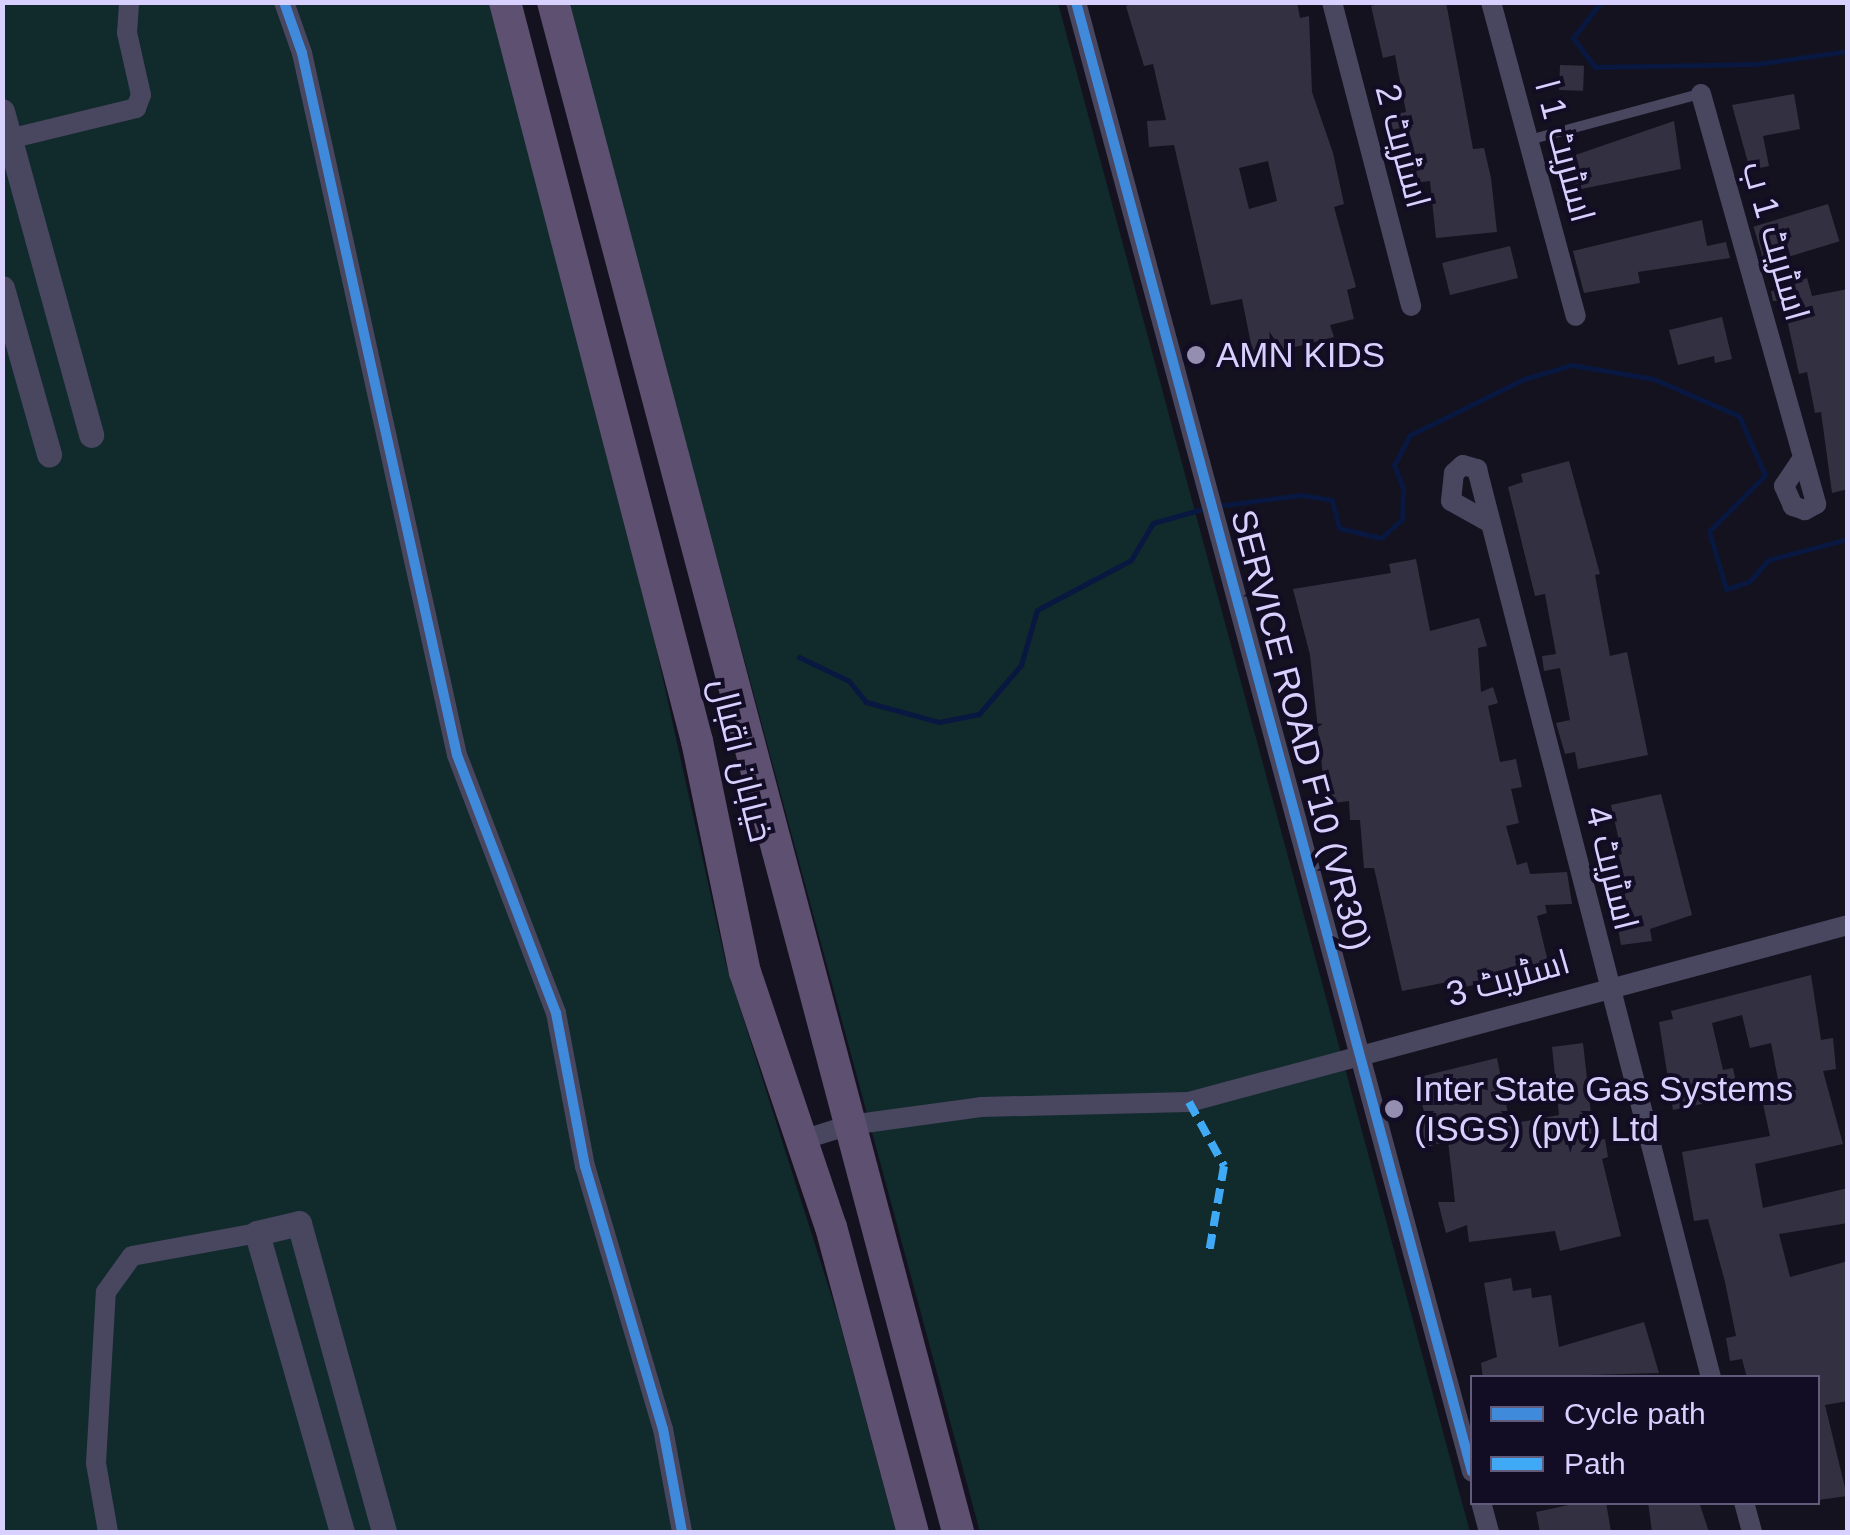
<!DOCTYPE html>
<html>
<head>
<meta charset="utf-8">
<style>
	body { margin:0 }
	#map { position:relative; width:1850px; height:1535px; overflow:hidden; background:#15121f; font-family:Helvetica,Cairo,sans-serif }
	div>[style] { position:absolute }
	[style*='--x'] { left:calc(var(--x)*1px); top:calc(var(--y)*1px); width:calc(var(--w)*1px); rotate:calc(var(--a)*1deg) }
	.green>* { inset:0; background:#112a2c }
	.stream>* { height:5px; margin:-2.5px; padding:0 2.5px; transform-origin:2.5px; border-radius:2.5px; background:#081840 }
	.building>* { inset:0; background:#333041; transform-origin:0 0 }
	.service>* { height:10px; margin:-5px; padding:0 5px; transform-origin:5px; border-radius:5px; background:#494660 }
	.minor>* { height:20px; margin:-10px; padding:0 10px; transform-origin:10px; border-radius:10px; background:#494660 }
	.tertiary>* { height:25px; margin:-12.5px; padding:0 12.5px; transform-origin:12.5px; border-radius:12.5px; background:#494660 }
	.primary>* { height:32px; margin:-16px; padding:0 16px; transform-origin:16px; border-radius:16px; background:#5e5071 }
	.quiet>* { height:8px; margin-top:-4px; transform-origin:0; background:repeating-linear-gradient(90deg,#3fa9f5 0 15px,transparent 0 23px) }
	.cycleway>* { height:10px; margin:-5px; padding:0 5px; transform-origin:5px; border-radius:5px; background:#408adc }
	.dots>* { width:28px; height:28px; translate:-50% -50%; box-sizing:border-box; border:5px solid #120d24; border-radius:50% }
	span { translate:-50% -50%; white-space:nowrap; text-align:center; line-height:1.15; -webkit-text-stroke:8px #120d24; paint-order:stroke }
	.street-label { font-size:35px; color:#d8d0ff }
	.poi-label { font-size:35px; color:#d8d0ff }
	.left { translate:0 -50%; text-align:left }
	.frame { position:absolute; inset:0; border:5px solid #d8d0ff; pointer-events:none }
	.legend { position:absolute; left:1470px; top:1375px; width:350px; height:130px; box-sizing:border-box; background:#120d24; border:2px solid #615b7c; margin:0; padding:12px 18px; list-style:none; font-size:30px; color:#d8d0ff }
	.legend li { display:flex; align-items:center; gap:20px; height:50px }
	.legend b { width:50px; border:2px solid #615b7c }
</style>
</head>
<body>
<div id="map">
	<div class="green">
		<i style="clip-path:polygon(3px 3px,489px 3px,622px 494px,726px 964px,839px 1320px,896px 1532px,3px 1532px)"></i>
		<i style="clip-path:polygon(567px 3px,1058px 3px,1470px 1532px,980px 1532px)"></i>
	</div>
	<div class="stream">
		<i style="--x:1601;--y:2;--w:46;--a:127.9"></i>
		<i style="--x:1573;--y:38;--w:36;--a:53"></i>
		<i style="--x:1595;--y:67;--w:161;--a:-1.1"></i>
		<i style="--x:1756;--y:64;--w:93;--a:-8"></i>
		<i style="--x:1217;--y:506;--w:85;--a:-7.5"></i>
		<i style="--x:1301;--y:495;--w:31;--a:9"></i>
		<i style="--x:1332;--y:500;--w:29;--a:76"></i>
		<i style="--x:1339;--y:528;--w:43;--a:13.4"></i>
		<i style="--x:1381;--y:538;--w:28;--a:-42"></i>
		<i style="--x:1402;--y:519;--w:31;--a:-88"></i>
		<i style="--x:1403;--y:488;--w:25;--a:-111"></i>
		<i style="--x:1394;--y:465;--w:34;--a:-62"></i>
		<i style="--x:1410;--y:435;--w:127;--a:-26.2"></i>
		<i style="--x:1524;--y:379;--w:50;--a:-16.3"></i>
		<i style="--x:1572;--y:365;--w:83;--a:9.7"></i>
		<i style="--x:1654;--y:379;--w:93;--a:23.5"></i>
		<i style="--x:1739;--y:416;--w:64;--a:66.2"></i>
		<i style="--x:1765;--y:475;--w:79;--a:135"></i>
		<i style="--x:1709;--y:531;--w:60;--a:73.7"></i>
		<i style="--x:1726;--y:589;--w:25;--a:-18"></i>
		<i style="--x:1750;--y:581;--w:28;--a:-49"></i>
		<i style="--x:1768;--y:560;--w:83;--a:-14.7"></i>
		<i style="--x:799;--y:657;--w:55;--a:25.6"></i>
		<i style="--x:849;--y:681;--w:27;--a:51"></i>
		<i style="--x:866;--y:702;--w:76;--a:15.3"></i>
		<i style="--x:939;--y:722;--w:41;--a:-11.3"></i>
		<i style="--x:979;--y:714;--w:65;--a:-49.4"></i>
		<i style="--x:1021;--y:665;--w:57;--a:-73.8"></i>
		<i style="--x:1037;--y:610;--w:106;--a:-28"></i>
		<i style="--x:1131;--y:560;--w:43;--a:-59.3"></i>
		<i style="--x:1153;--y:523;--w:55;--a:-15.8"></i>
	</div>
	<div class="building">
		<i style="clip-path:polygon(evenodd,1139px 2px,1297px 2px,1300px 18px,1309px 16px,1312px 92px,1333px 153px,1344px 204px,1334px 207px,1356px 287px,1347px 290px,1354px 319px,1330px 325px,1334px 337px,1287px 349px,1288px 357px,1246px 365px,1242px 345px,1251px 344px,1242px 299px,1211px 305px,1174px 145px,1149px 147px,1147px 121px,1166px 120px,1153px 64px,1144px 66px,1126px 6px,1139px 2px,1268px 161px,1277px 201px,1249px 209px,1239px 168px,1268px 161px)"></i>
		<i style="clip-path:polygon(1386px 2px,1446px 2px,1473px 149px,1484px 148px,1491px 178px,1497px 232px,1436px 238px,1430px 181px,1412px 183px,1407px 127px,1389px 130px,1386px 116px,1406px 112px,1395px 55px,1383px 58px,1371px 6px)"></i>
		<i style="left:1560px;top:65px;width:24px;height:25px;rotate:2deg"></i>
		<i style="clip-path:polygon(1794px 94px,1800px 129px,1763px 136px,1769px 166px,1750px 170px,1732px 105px)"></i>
		<i style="clip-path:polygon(1674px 121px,1681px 169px,1576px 190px,1571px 175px,1563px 178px,1558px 161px)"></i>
		<i style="left:1828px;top:204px;width:39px;height:78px;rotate:73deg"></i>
		<i style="clip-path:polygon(1702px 220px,1707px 246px,1726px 242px,1730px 258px,1638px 272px,1640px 283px,1584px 293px,1573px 251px)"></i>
		<i style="left:1510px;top:246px;width:33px;height:70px;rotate:76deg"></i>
		<i style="clip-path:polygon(1807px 278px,1812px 296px,1848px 289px,1848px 489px,1832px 493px,1821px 412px,1815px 413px,1807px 372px,1799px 374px,1783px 301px,1773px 301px,1771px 291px)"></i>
		<i style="clip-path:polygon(1722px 317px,1732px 359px,1715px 363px,1714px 356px,1678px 365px,1669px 330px)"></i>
		<i style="clip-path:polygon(1569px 461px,1600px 574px,1595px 575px,1610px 656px,1627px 652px,1648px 755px,1578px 769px,1575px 752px,1565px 754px,1556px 723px,1570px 720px,1560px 668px,1544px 671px,1542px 656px,1556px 654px,1545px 594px,1535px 596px,1508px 487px,1523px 482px,1521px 474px)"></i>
		<i style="clip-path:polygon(1416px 559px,1430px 631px,1479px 618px,1487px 646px,1478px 648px,1481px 692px,1493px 687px,1498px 703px,1488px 706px,1500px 762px,1516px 759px,1522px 787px,1511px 789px,1519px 823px,1506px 826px,1517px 865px,1527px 862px,1530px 874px,1567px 872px,1572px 904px,1545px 905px,1547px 913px,1537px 916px,1549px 966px,1465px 987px,1463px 979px,1402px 991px,1374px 868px,1364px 868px,1360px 820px,1350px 820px,1349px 801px,1326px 804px,1310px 655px,1293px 589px,1391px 573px,1389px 564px)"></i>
		<i style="clip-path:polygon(1661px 794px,1692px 915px,1650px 929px,1652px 941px,1621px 945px,1605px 858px,1622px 854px,1611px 805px)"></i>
		<i style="clip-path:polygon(1811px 975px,1821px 1040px,1833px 1038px,1836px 1069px,1823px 1071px,1843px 1144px,1755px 1164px,1763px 1208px,1848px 1188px,1848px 1223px,1779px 1234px,1790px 1277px,1848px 1261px,1848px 1401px,1825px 1405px,1847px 1496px,1818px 1500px,1818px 1378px,1747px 1378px,1742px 1359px,1730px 1361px,1726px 1338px,1736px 1336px,1725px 1282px,1708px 1219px,1694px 1221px,1682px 1152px,1770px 1136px,1760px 1090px,1779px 1085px,1771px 1043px,1750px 1048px,1742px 1015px,1712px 1023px,1723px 1070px,1733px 1068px,1739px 1096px,1673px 1110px,1659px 1022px,1673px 1019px,1671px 1011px)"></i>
		<i style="clip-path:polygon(1583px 1043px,1594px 1141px,1605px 1139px,1608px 1157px,1602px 1159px,1621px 1236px,1560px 1251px,1555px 1231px,1469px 1242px,1467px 1225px,1446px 1233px,1438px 1202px,1455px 1202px,1448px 1141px,1424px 1148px,1416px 1121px,1426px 1119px,1415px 1078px,1497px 1058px,1510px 1124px,1559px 1115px,1552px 1047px)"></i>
		<i style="clip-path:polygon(1511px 1278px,1513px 1291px,1531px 1288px,1532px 1298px,1551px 1295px,1559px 1347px,1644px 1322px,1659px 1373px,1483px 1378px,1481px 1363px,1497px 1357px,1484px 1283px)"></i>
		<i style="clip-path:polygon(1583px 1502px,1606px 1502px,1611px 1532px,1540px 1532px,1536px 1512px)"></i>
		<i style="clip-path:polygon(1648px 1502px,1699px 1502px,1709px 1532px,1652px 1532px)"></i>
	</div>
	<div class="service">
		<i style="--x:1529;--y:140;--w:177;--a:-15.1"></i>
	</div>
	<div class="minor">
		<i style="--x:284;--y:2;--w:54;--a:70.6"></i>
		<i style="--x:302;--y:53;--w:719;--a:77.55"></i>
		<i style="--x:457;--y:755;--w:276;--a:69"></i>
		<i style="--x:556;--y:1013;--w:156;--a:79.3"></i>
		<i style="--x:585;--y:1166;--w:274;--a:73.5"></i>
		<i style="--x:663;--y:1429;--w:105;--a:79.5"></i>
		<i style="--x:1076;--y:2;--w:1522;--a:74.92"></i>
		<i style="--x:1332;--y:2;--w:314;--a:75.4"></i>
		<i style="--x:1491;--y:2;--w:325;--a:74.9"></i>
		<i style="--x:1701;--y:94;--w:426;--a:74.3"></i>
		<i style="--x:1816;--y:504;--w:13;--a:151"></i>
		<i style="--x:1805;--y:510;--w:13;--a:-162"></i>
		<i style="--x:1793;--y:506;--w:22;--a:-114"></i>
		<i style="--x:1784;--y:486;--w:29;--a:-56"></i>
		<i style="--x:9;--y:139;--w:131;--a:-13.7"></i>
		<i style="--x:136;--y:108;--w:14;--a:-69"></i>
		<i style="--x:141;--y:95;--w:64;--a:-102.7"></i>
		<i style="--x:127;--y:33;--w:31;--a:-86"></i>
		<i style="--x:1487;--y:521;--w:41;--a:-150.9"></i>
		<i style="--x:1451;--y:501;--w:28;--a:-84"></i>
		<i style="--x:1454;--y:473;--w:12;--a:-42"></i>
		<i style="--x:1463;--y:465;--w:15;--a:16"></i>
		<i style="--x:1477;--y:469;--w:939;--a:75.56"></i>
		<i style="--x:802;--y:1140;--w:50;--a:-17.4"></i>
		<i style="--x:850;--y:1125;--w:132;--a:-7.8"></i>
		<i style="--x:981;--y:1107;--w:208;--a:-1.4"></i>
		<i style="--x:1189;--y:1102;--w:682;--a:-15.03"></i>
		<i style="--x:1481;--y:1502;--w:31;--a:75"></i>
		<i style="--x:1744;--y:1502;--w:31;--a:75"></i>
		<i style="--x:108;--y:1532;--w:70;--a:-99.9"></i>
		<i style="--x:96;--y:1463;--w:171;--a:-86.7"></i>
		<i style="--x:106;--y:1292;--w:44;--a:-54.2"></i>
		<i style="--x:132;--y:1256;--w:127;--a:-10.4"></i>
	</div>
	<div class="tertiary">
		<i style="--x:2;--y:111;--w:336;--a:74.6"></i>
		<i style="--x:2;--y:288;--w:173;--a:74.2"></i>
		<i style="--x:342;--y:1532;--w:311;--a:-105.9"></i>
		<i style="--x:257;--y:1233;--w:43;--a:-13.4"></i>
		<i style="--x:299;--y:1223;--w:320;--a:74.6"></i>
	</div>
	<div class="primary">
		<i style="--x:505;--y:2;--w:764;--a:75.44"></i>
		<i style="--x:697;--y:741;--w:236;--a:78.3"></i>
		<i style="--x:745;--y:972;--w:269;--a:71.4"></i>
		<i style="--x:831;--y:1227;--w:316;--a:75"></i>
		<i style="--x:553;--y:2;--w:1583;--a:75.17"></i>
	</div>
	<div class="quiet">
		<i style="--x:1189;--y:1102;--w:73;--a:61.3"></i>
		<i style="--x:1224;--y:1166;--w:88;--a:99.8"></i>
	</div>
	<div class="cycleway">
		<i style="--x:284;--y:2;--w:54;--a:70.6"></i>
		<i style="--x:302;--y:53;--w:719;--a:77.55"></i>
		<i style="--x:457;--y:755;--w:276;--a:69"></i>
		<i style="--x:556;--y:1013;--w:156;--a:79.3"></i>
		<i style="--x:585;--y:1166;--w:274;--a:73.5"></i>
		<i style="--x:663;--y:1429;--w:105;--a:79.5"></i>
		<i style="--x:1076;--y:2;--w:1522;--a:74.92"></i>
	</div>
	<div class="dots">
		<i style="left:1196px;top:355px;background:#948eb1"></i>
		<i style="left:1394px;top:1109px;background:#948eb1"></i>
	</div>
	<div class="street-label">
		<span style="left:1403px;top:146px;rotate:75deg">اسٹریٹ 2</span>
		<span style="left:1565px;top:151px;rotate:75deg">اسٹریٹ 1 ا</span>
		<span style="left:1776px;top:241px;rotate:74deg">اسٹریٹ 1 ب</span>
		<span style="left:1301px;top:730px;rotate:75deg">SERVICE ROAD F10 (VR30)</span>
		<span style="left:742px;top:760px;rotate:76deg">خیابان اقبال</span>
		<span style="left:1612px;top:868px;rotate:76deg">اسٹریٹ 4</span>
		<span style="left:1508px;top:978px;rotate:-16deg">اسٹریٹ 3</span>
	</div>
	<div class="poi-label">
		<span class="left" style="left:1216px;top:355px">AMN KIDS</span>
		<span class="left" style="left:1414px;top:1109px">Inter State Gas Systems<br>(ISGS) (pvt) Ltd</span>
	</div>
	<div class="frame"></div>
	<ul class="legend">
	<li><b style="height:12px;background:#408adc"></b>Cycle path</li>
	<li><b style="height:12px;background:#3fa9f5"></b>Path</li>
	</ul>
</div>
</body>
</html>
